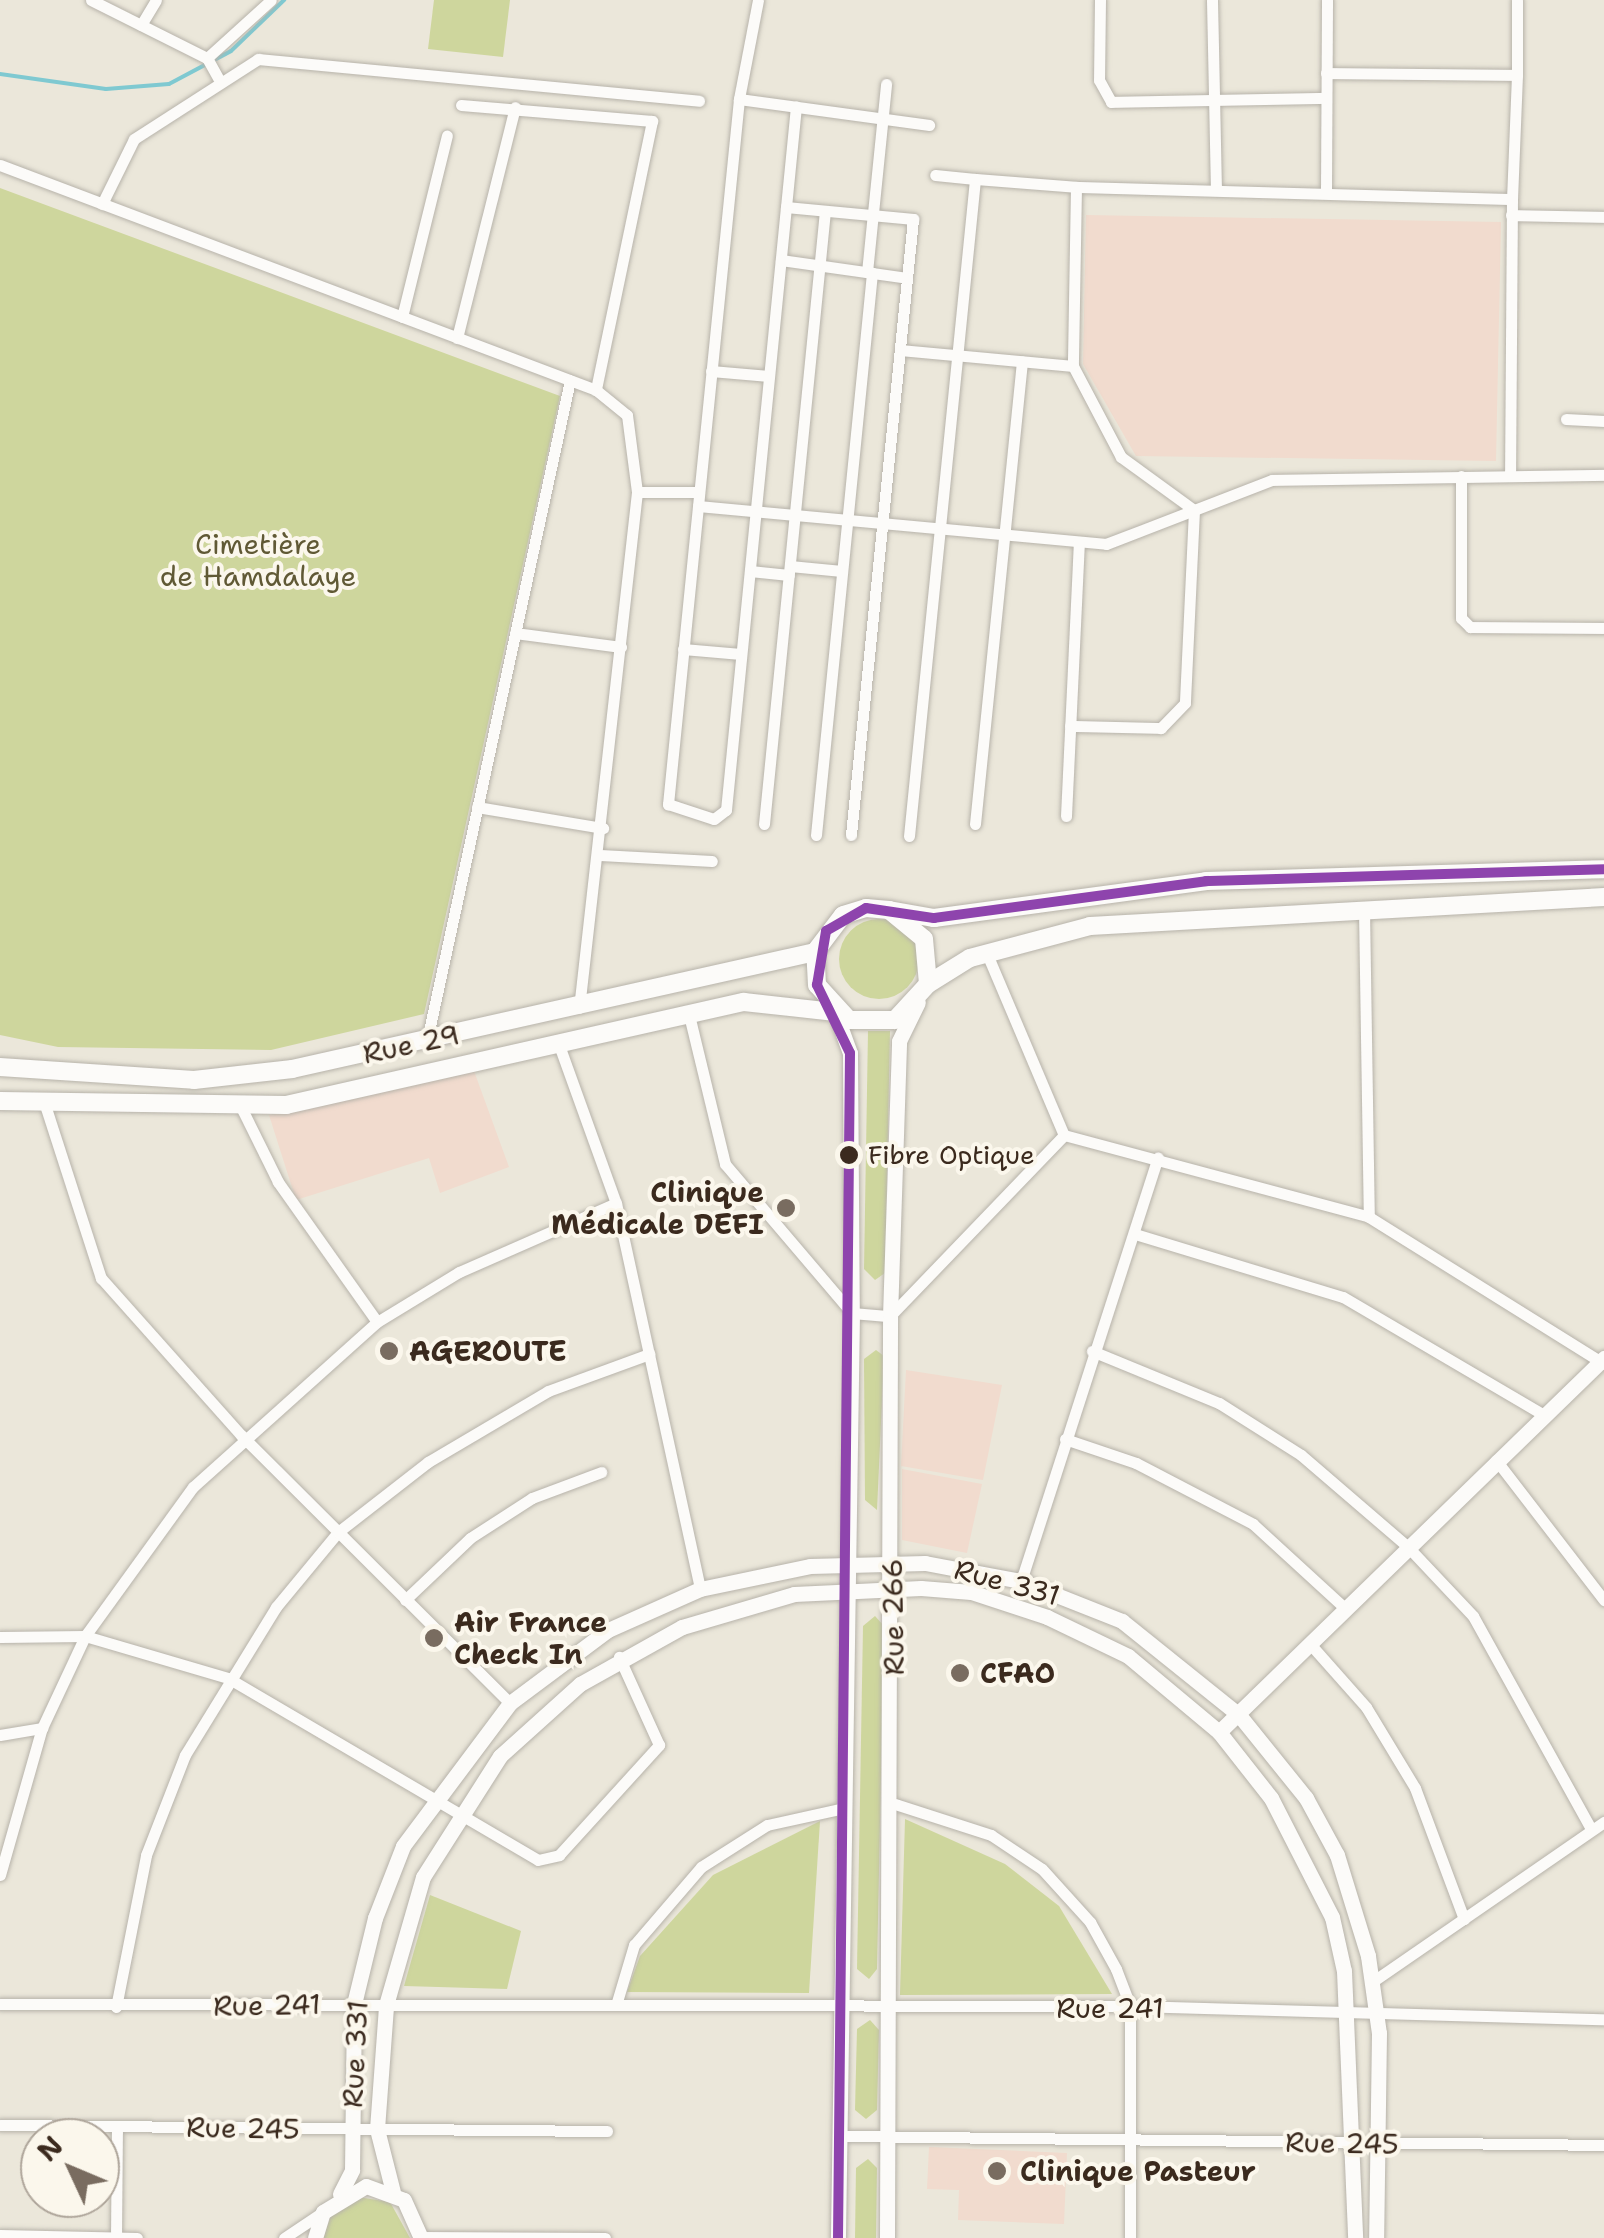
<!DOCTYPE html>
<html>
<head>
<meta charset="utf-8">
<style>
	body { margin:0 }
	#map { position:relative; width:1604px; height:2238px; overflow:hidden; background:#ebe7da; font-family:"Shantell Sans",sans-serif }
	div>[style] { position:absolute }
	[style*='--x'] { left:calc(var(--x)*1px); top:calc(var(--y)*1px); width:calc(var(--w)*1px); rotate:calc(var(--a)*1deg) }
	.built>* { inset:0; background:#f1dbce }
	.green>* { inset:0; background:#ced69d }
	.round { border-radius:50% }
	.stream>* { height:4px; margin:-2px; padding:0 2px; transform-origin:2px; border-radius:2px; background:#7fc9d1 }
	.roads { filter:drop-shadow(0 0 2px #b7b3aa) drop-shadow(0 0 2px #b7b3aa) }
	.street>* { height:11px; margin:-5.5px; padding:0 5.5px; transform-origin:5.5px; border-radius:5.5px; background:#fcfbf9 }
	.secondary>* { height:15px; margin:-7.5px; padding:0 7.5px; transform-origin:7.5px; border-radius:7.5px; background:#fcfbf9 }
	.primary>* { height:18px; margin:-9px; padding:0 9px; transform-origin:9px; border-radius:9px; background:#fcfbf9 }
	.bus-1>* { height:10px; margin:-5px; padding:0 5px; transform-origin:5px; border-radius:5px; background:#8e44ad }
	.dots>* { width:28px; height:28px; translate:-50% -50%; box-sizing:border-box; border:5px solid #fbf7ec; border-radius:50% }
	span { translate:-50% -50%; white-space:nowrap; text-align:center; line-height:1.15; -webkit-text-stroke:8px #fbf7ec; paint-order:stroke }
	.bus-label { font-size:26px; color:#3b2a1e }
	.left { translate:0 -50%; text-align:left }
	.park-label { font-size:28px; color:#605935 }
	.street-label { font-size:28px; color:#3b2a1e }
	.poi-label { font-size:28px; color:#3b2a1e; font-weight:700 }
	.right { translate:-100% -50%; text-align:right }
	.north { position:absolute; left:20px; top:2118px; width:100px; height:100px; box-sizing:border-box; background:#fbf7ec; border:2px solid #aea59a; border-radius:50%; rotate:314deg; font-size:28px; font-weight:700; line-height:40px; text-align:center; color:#3b2a1e }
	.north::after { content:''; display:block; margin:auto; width:35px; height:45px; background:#796c60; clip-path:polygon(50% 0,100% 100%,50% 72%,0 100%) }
</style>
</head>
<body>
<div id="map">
	<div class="built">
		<i style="clip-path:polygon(1086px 215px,1501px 222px,1496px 461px,1136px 456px,1083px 364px)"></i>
		<i style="clip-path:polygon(474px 1071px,509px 1167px,440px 1193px,429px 1158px,296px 1200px,269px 1115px)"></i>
		<i style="clip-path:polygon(906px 1370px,1002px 1385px,983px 1480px,901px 1466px)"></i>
		<i style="clip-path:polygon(902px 1469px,982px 1484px,967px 1553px,902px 1540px)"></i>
		<i style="clip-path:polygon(929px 2147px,1067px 2153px,1064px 2224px,958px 2220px,959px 2190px,927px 2189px)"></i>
	</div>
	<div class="green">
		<i style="clip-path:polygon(434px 0,510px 0,503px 57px,428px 49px)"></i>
		<i style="clip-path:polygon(0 188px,560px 396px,424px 1014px,271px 1050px,58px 1047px,0 1035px)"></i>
		<i class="round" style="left:839px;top:919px;width:80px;height:80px"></i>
		<i style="clip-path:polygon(868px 1031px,890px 1031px,885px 1273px,875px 1280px,864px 1269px)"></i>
		<i style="clip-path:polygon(876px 1350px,884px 1356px,877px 1510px,865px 1500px,864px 1359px)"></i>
		<i style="clip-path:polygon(875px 1616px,884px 1626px,877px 1969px,869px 1979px,857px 1969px,863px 1626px)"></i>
		<i style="clip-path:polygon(905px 1819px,1005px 1864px,1059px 1906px,1112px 1994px,900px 1995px)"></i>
		<i style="clip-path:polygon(820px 1821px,809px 1993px,627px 1992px,640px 1956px,713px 1875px)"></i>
		<i style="clip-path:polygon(430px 1895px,521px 1931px,507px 1989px,404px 1986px)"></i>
		<i style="clip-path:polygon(870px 2020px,879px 2030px,877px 2110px,866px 2119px,855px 2110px,857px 2029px)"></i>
		<i style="clip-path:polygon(868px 2159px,877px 2168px,876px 2238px,855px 2238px,856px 2168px)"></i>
		<i style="clip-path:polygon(358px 2197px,390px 2202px,410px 2238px,323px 2238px,332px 2213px)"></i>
	</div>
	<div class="stream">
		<i style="--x:0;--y:74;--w:107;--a:8.1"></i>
		<i style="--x:106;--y:89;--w:63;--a:-4.5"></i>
		<i style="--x:169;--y:84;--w:70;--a:-28"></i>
		<i style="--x:231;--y:51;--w:74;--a:-43.9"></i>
	</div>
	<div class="roads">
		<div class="street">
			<i style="--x:91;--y:0;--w:130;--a:26.6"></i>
			<i style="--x:207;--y:58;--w:23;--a:61"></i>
			<i style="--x:758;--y:0;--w:101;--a:100.9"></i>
			<i style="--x:739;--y:99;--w:709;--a:95.75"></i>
			<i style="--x:668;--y:804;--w:48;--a:18.1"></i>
			<i style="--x:714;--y:819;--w:15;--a:-37"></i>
			<i style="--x:726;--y:810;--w:707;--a:-84.32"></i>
			<i style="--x:1100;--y:0;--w:80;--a:90.7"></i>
			<i style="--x:1099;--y:80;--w:25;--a:61"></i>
			<i style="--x:1111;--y:102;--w:215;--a:-1.1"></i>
			<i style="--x:1212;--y:0;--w:190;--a:88.8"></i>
			<i style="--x:141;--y:25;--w:29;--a:-59"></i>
			<i style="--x:207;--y:58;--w:86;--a:-42.2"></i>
			<i style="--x:1326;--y:73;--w:191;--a:0.6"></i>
			<i style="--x:1517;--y:75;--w:124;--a:92.3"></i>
			<i style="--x:1517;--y:75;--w:75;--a:-90"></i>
			<i style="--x:739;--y:99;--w:192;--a:7.8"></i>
			<i style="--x:461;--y:105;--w:192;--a:4.8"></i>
			<i style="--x:652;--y:121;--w:275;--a:101.8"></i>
			<i style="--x:0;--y:165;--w:637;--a:20.68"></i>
			<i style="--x:596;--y:390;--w:40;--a:39"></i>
			<i style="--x:627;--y:415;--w:78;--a:82.6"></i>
			<i style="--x:637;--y:492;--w:519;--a:96.41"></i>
			<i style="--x:975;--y:179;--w:101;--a:4.5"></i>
			<i style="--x:1076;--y:187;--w:179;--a:91"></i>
			<i style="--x:1073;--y:366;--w:103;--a:62.2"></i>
			<i style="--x:1121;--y:457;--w:90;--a:36"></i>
			<i style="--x:1194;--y:510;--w:193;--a:92.7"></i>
			<i style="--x:1185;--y:703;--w:35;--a:134"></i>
			<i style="--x:1161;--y:728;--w:91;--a:-178.7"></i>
			<i style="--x:1076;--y:187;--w:436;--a:1.6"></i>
			<i style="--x:1512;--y:199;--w:276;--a:90.4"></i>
			<i style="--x:1326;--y:193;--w:193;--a:-89.7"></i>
			<i style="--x:102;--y:204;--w:72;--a:-63.8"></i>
			<i style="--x:134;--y:139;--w:148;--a:-32.8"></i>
			<i style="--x:258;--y:59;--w:443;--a:5.4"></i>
			<i style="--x:786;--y:207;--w:128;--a:5.4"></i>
			<i style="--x:913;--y:219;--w:619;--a:95.75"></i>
			<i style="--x:1511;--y:215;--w:93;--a:1.2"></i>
			<i style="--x:781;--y:260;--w:127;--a:8.1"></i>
			<i style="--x:867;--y:272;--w:189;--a:-84.2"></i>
			<i style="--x:402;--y:317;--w:187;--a:-76.1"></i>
			<i style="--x:457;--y:338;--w:238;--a:-75.9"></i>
			<i style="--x:900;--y:350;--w:174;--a:5.3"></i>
			<i style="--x:711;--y:371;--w:58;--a:4.9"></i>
			<i style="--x:1566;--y:419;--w:38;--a:3"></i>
			<i style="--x:1461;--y:476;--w:142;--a:90"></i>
			<i style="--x:1461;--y:618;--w:13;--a:45"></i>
			<i style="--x:1470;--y:627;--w:134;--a:0.4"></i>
			<i style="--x:637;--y:492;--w:62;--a:0"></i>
			<i style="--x:698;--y:506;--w:410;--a:5.3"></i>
			<i style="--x:1106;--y:544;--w:178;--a:-21.1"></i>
			<i style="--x:1272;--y:480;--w:332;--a:-0.9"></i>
			<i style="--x:790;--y:566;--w:52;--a:5.5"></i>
			<i style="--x:750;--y:571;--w:39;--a:6"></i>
			<i style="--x:515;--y:633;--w:107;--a:7.5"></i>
			<i style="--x:683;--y:649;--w:58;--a:4.9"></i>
			<i style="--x:477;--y:807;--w:128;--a:9.5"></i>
			<i style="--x:1066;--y:816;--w:274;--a:-87.3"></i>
			<i style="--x:764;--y:824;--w:616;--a:-84.32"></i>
			<i style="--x:975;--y:824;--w:465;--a:-84.2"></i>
			<i style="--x:816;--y:835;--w:565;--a:-84.31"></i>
			<i style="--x:909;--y:836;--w:660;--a:-84.26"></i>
			<i style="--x:975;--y:179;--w:40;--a:-174.3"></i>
			<i style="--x:600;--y:855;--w:112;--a:3.1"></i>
			<i style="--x:1364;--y:909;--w:308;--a:89.1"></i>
			<i style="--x:987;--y:954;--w:197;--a:67"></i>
			<i style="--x:689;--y:1015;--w:153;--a:76.4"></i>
			<i style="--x:725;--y:1164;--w:196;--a:49.6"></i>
			<i style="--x:852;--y:1313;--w:38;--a:5"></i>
			<i style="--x:890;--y:1316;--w:251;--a:-46.1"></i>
			<i style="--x:427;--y:1040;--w:675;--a:-77.77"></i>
			<i style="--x:559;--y:1045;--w:168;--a:70.2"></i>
			<i style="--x:616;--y:1203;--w:395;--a:77.7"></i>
			<i style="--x:46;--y:1108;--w:179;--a:72.1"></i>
			<i style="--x:101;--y:1278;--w:210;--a:48.3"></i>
			<i style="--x:241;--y:1435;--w:380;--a:44.9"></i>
			<i style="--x:242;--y:1109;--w:81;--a:63.7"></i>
			<i style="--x:278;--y:1182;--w:171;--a:54.7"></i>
			<i style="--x:1064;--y:1135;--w:316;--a:15"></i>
			<i style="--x:1369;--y:1217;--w:277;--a:32"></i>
			<i style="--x:1135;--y:1234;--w:217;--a:16.9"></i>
			<i style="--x:1343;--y:1297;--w:233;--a:30.4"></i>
			<i style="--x:1092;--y:1351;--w:137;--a:22.3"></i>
			<i style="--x:1219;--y:1403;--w:97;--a:32.4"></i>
			<i style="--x:1301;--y:1455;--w:141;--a:40.7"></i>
			<i style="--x:1408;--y:1547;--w:95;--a:46.7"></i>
			<i style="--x:1473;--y:1616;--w:244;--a:61"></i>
			<i style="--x:1065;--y:1439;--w:75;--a:18.7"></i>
			<i style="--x:1136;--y:1463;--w:132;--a:27.5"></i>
			<i style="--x:1253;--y:1524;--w:127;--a:42.5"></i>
			<i style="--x:1496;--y:1460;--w:177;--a:52.4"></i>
			<i style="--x:1021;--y:1581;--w:445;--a:-72.1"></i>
			<i style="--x:405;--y:1600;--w:90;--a:-43.6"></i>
			<i style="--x:470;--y:1538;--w:74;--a:-32.8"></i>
			<i style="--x:532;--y:1498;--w:74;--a:-20.6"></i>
			<i style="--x:0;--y:1637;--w:85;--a:-0.7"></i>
			<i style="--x:85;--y:1636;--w:149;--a:16.4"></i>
			<i style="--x:228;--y:1678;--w:359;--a:30.4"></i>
			<i style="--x:538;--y:1860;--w:22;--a:-13"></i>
			<i style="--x:559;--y:1855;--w:149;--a:-47.7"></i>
			<i style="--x:659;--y:1745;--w:97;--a:-114.4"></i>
			<i style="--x:1311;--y:1645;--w:83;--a:48.4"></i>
			<i style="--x:1366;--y:1707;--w:95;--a:58.8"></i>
			<i style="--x:1415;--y:1788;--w:140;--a:69.5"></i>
			<i style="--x:0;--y:1735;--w:43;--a:-9.5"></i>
			<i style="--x:895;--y:1804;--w:101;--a:17.9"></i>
			<i style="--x:991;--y:1835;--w:61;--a:33.7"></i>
			<i style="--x:1042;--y:1869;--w:72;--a:47.8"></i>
			<i style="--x:1090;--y:1922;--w:54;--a:61"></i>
			<i style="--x:1116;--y:1969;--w:40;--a:69"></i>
			<i style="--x:1130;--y:2006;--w:232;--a:90"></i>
			<i style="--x:0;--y:1875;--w:153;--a:-74.1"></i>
			<i style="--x:42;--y:1728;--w:102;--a:-64.9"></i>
			<i style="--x:85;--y:1636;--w:184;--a:-54.1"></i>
			<i style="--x:193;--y:1487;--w:247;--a:-41.9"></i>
			<i style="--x:377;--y:1322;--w:96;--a:-31.4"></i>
			<i style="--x:459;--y:1272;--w:171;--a:-23.7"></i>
			<i style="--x:1372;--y:1982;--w:282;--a:-34.6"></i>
			<i style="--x:0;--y:2004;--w:1130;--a:0.1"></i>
			<i style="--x:1130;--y:2006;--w:474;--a:1.6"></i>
			<i style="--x:616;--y:2005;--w:63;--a:-73.3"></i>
			<i style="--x:634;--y:1945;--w:103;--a:-49.3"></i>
			<i style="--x:701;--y:1867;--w:78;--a:-32.5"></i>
			<i style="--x:767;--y:1825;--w:75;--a:-12.4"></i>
			<i style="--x:116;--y:2007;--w:155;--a:-78.8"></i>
			<i style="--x:146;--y:1855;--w:107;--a:-68.7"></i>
			<i style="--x:185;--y:1755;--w:174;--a:-58.4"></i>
			<i style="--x:276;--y:1607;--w:97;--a:-50.4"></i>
			<i style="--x:338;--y:1532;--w:114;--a:-37.9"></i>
			<i style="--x:428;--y:1462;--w:139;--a:-30.6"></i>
			<i style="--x:548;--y:1391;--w:108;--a:-20.1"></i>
			<i style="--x:0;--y:2125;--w:607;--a:0.57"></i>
			<i style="--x:840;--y:2136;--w:764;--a:0.67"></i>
			<i style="--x:0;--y:2235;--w:137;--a:1.3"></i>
			<i style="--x:421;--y:2237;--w:184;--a:0.3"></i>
			<i style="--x:116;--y:2238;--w:112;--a:-89.5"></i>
			<i style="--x:284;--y:2238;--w:47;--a:-33.7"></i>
		</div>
		<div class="secondary">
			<i style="--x:835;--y:1012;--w:44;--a:69.9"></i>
			<i style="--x:850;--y:1053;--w:260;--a:89.6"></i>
			<i style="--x:852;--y:1313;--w:925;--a:90.87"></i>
			<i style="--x:1219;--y:1732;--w:537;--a:-44.17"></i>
			<i style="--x:393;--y:2192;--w:65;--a:-104.3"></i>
			<i style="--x:377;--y:2129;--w:124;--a:-85.8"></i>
			<i style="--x:386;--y:2005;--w:133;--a:-73.9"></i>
			<i style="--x:423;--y:1877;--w:143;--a:-57.5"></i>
			<i style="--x:500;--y:1756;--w:108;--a:-42"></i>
			<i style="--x:580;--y:1684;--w:117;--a:-29.2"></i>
			<i style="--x:682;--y:1627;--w:117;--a:-16.4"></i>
			<i style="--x:794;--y:1594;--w:127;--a:-2.7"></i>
			<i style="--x:921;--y:1588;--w:50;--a:4.6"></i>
			<i style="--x:971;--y:1592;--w:80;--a:18.2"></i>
			<i style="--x:1047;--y:1617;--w:90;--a:25.7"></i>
			<i style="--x:1128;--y:1656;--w:119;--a:39.9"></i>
			<i style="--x:1219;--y:1732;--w:84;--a:51.8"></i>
			<i style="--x:1271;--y:1798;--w:134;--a:62.9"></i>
			<i style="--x:1332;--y:1917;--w:55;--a:77.5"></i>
			<i style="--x:1344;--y:1971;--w:267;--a:87.6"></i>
			<i style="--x:340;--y:2194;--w:27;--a:-63"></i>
			<i style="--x:352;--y:2170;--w:166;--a:-89.3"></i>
			<i style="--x:354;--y:2004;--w:89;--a:-76.3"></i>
			<i style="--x:375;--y:1918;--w:77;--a:-68.7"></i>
			<i style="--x:403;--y:1846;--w:179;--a:-53.2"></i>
			<i style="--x:510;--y:1703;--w:122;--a:-36.7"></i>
			<i style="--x:608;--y:1630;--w:101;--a:-24"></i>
			<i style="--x:700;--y:1589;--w:112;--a:-11.8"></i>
			<i style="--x:810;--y:1566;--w:115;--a:-1.5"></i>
			<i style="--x:925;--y:1563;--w:98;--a:10.6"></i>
			<i style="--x:1021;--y:1581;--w:109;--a:21.6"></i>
			<i style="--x:1122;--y:1621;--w:150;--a:38.8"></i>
			<i style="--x:1239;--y:1715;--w:107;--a:51.1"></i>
			<i style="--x:1306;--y:1798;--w:65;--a:61.5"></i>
			<i style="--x:1337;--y:1855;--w:106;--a:72.9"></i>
			<i style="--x:1368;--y:1956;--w:78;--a:81.9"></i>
			<i style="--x:1379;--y:2033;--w:205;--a:90.8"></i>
			<i style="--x:315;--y:2238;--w:27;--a:-73"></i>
			<i style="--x:323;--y:2212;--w:50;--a:-31.2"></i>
			<i style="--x:366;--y:2186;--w:40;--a:20.2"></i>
			<i style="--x:404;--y:2200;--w:42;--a:65.9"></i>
			<i style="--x:887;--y:2238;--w:922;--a:-89.81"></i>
			<i style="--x:890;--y:1316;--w:275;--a:-88.1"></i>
			<i style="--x:899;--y:1041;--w:43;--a:-64"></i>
		</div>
		<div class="primary">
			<i style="--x:889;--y:910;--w:45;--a:39.6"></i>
			<i style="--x:924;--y:939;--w:45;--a:84.9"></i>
			<i style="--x:928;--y:984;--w:49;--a:132.5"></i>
			<i style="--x:895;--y:1020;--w:46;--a:180"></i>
			<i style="--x:849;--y:1020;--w:47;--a:-132.4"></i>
			<i style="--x:817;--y:985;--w:33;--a:-93"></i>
			<i style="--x:815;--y:952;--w:46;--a:-52.9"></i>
			<i style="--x:843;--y:915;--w:24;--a:-17"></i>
			<i style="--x:866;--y:908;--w:23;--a:5"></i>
			<i style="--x:889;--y:910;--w:46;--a:10.1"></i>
			<i style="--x:934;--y:918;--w:275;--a:-7.7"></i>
			<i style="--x:1206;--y:881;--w:398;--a:-1.7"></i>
			<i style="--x:928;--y:984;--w:49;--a:-31.8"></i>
			<i style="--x:970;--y:958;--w:124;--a:-14.9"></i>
			<i style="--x:1090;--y:926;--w:515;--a:-3.23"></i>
			<i style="--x:0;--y:1067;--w:194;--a:3.8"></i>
			<i style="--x:194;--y:1080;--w:99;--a:-6.4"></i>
			<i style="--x:292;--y:1069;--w:536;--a:-12.61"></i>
			<i style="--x:0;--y:1101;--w:286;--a:0.8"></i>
			<i style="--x:286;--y:1105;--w:469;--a:-12.7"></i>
			<i style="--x:744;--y:1002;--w:92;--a:6.3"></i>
		</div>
	</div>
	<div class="bus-1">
		<i style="--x:838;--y:2238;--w:1185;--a:-89.42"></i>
		<i style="--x:850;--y:1053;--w:76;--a:-115.9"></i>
		<i style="--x:817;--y:985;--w:55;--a:-80.5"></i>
		<i style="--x:826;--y:931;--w:46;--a:-29.9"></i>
		<i style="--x:866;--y:908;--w:69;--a:8.4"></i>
		<i style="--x:934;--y:918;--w:275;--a:-7.7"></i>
		<i style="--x:1206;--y:881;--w:398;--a:-1.7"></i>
	</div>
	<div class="dots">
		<i style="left:849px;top:1155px;background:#3b2a1e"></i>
		<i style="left:786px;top:1208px;background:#796c60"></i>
		<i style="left:389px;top:1351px;background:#796c60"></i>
		<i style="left:434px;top:1638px;background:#796c60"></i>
		<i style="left:960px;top:1673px;background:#796c60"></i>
		<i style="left:997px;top:2171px;background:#796c60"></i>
	</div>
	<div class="bus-label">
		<span class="left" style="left:868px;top:1155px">Fibre Optique</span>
	</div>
	<div class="park-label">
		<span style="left:258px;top:560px">Cimetière<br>de Hamdalaye</span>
	</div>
	<div class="street-label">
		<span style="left:411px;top:1044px;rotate:-12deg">Rue 29</span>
		<span style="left:1007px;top:1582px;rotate:15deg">Rue 331</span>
		<span style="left:893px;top:1617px;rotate:-91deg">Rue 266</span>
		<span style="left:267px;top:2005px;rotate:-1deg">Rue 241</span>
		<span style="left:1110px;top:2008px">Rue 241</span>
		<span style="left:355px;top:2054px;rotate:-87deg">Rue 331</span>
		<span style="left:243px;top:2128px;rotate:1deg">Rue 245</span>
		<span style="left:1342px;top:2143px;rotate:1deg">Rue 245</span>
	</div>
	<div class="poi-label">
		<span class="right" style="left:764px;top:1208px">Clinique<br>Médicale DEFI</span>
		<span class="left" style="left:409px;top:1351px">AGEROUTE</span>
		<span class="left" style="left:454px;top:1638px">Air France<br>Check In</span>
		<span class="left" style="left:980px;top:1673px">CFAO</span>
		<span class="left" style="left:1020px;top:2171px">Clinique Pasteur</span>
	</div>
	<div class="north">N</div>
</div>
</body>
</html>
